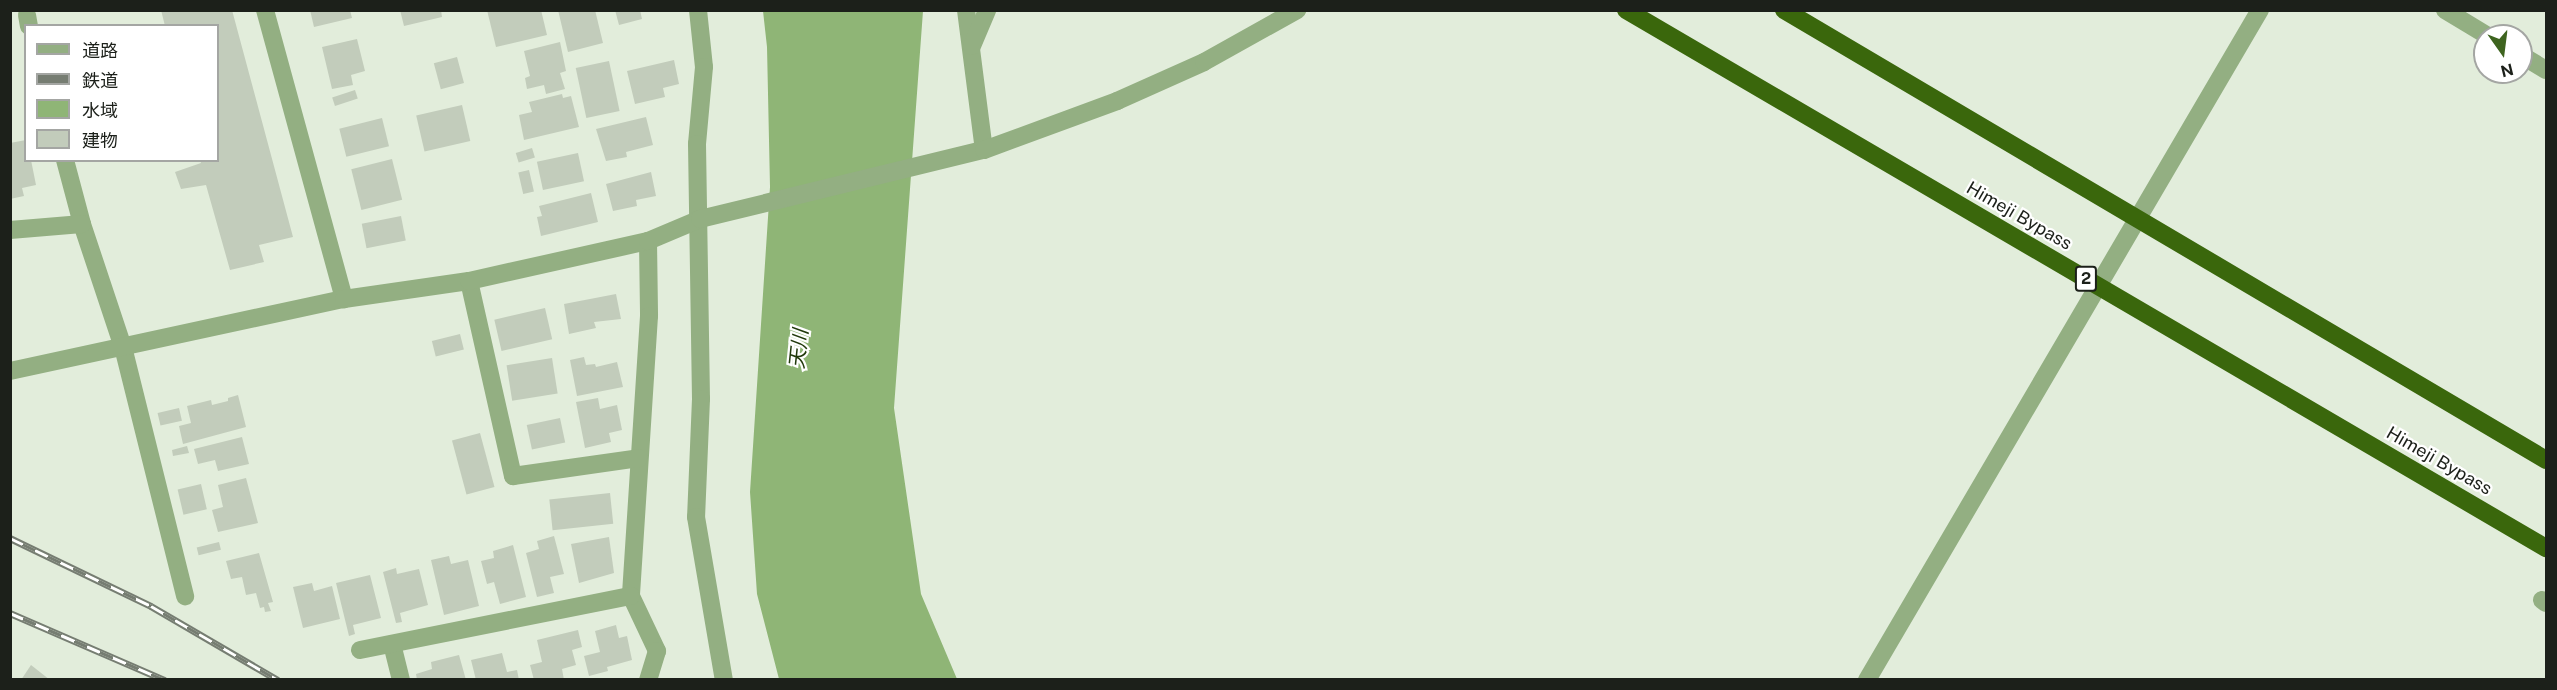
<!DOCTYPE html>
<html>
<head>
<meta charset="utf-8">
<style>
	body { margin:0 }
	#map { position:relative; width:2557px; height:690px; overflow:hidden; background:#e2eddb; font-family:"Public Sans","Noto Sans JP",sans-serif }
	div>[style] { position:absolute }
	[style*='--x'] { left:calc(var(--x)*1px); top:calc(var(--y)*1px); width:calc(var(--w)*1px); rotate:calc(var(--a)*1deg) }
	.water>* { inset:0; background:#8fb576 }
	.building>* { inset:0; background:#c2ccbb; transform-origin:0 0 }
	.minor>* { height:18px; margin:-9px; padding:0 9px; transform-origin:9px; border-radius:9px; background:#93af82 }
	.rail>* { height:7px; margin-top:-3.5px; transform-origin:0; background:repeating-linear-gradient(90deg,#fff 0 14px,#767d72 0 28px); box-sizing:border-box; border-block:2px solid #767d72 }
	.highway-bridge>* { height:18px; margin:-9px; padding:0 9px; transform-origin:9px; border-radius:9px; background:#3a670c }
	span { translate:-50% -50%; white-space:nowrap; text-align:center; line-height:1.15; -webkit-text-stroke:4.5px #fff; paint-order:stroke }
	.shield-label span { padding:2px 4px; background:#fff; border:2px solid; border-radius:4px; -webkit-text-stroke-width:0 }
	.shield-label { font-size:16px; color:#1c201a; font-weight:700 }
	.street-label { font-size:18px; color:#1c201a }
	.water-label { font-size:20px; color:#20390b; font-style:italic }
	.frame { position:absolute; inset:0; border:12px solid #1c201a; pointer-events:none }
	.legend { position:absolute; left:24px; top:24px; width:195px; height:138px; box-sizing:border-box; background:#fff; border:2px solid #a4a6a3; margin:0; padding:8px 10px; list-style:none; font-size:18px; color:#1c201a }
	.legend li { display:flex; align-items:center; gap:12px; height:30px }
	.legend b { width:30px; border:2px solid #a4a6a3 }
	.north { position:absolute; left:2473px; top:24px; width:60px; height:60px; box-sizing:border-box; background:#fff; border:2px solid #a4a6a3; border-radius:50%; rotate:166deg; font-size:16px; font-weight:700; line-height:24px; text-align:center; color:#1c201a }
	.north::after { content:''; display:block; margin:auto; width:21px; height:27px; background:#3e641f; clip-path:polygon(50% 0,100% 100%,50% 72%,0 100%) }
</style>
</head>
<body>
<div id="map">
	<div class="water">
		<i style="clip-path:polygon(763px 11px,923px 11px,894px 408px,921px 594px,957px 679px,779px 679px,757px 594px,750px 492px,770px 187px,767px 47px)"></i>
	</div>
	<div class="building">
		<i style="clip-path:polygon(161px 10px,232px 10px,293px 237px,259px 245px,264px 262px,230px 270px,206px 185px,181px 189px,175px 172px,201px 163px,200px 160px,218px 160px,218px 26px,165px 26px)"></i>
		<i style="clip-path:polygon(310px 10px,350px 10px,352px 18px,314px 27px)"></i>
		<i style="clip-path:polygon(400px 10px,441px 10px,442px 17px,404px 26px)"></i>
		<i style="clip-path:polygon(487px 10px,541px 10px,547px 35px,496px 47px)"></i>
		<i style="clip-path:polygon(558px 10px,595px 10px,603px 43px,568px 52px)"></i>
		<i style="clip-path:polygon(615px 10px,640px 10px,642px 19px,619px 25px)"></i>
		<i style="clip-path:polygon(357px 39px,365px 71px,351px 75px,353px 85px,332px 89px,322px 47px)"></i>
		<i style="clip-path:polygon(560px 42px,566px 71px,560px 73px,565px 89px,546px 94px,544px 85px,527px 89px,525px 78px,530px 76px,524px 51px)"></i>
		<i style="left:457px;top:57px;width:27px;height:24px;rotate:75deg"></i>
		<i style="clip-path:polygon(674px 60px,679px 84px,663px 88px,665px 97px,635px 104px,627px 71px)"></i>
		<i style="left:609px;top:61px;width:51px;height:34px;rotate:78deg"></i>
		<i style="left:355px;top:90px;width:9px;height:24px;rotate:72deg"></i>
		<i style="clip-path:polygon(562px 94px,563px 98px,571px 96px,579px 127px,524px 140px,519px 115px,532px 112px,529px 102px)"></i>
		<i style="left:462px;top:105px;width:37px;height:47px;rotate:77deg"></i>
		<i style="clip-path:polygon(646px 117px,653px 145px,626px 152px,627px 157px,606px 161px,596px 129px)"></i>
		<i style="left:382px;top:118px;width:29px;height:44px;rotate:76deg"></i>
		<i style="clip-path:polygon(26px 140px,26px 160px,31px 160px,36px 185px,22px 188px,24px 196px,10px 199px,10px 143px)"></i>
		<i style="left:532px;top:148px;width:10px;height:17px;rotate:73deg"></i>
		<i style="left:578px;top:153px;width:29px;height:42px;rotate:78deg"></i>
		<i style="left:392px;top:159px;width:42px;height:42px;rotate:76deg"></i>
		<i style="left:529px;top:170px;width:22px;height:11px;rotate:77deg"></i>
		<i style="clip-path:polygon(651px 172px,656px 196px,636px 200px,637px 206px,613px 211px,606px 184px)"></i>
		<i style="clip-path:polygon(591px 193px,598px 222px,541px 236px,537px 217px,542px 216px,539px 206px)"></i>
		<i style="left:401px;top:216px;width:25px;height:40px;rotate:79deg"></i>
		<i style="clip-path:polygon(616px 294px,621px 319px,594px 322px,596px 328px,569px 334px,564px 304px)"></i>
		<i style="left:545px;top:308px;width:32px;height:52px;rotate:77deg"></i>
		<i style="left:460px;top:334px;width:16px;height:29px;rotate:76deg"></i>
		<i style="clip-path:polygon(584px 357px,586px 365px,595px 364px,596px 367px,617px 362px,623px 387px,577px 396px,570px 360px)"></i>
		<i style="left:552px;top:358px;width:36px;height:46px;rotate:81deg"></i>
		<i style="clip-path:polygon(238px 395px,246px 427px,183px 444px,179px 426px,191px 423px,187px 406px,211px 400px,212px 405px,228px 401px,228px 398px)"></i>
		<i style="clip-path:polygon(598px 398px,600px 409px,617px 405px,622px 430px,609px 433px,611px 442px,585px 448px,576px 402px)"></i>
		<i style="left:179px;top:408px;width:13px;height:22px;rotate:77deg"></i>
		<i style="left:560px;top:418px;width:25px;height:34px;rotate:78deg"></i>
		<i style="left:480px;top:433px;width:56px;height:29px;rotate:75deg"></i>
		<i style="clip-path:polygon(242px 437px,249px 464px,218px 471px,215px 460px,198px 464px,194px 449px)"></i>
		<i style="clip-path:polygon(187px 446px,189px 453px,173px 456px,172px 450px)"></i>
		<i style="clip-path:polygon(246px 478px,258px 523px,218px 532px,212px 510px,223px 507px,218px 485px)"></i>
		<i style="left:201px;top:484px;width:26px;height:24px;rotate:77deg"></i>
		<i style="left:610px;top:493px;width:31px;height:61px;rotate:84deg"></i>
		<i style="clip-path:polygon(554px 536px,564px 574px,550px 577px,554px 593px,537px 597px,526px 553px,539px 549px,537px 541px)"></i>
		<i style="clip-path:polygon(609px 537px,614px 573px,579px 583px,571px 544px)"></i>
		<i style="left:219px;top:542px;width:8px;height:23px;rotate:76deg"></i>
		<i style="clip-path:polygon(513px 545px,526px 597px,500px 604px,494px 582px,487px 584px,481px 561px,494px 558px,493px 551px)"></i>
		<i style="clip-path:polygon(259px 553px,273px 602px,268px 603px,271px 611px,265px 612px,264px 607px,260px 608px,256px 593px,246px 595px,242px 577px,231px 579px,226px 561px)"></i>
		<i style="clip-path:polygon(449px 556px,451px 564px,468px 560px,479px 606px,444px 615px,431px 560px)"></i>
		<i style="clip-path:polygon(396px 568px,397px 574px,419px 569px,428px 605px,400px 613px,402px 622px,396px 623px,383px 572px)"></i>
		<i style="clip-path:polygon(370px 575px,381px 618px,353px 625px,355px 634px,349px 636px,336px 583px)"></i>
		<i style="clip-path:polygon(312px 583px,314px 591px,332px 586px,340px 619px,303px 628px,293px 587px)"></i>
		<i style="clip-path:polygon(616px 625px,619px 638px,627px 636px,632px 660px,607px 667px,608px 671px,589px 676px,584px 656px,600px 652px,595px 631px)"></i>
		<i style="clip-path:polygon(578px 630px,582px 647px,572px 650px,576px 665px,562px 669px,564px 680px,534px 680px,530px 665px,542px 662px,537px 640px)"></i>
		<i style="clip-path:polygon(502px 653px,507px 672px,517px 670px,519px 680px,476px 680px,471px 660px)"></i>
		<i style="clip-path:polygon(459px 655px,466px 680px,417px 680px,416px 674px,432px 669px,431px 662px)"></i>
		<i style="clip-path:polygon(31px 665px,50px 680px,21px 680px)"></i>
	</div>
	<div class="minor">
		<i style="--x:265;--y:10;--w:300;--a:74.7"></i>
		<i style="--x:698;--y:10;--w:57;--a:84"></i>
		<i style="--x:704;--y:67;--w:77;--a:95.2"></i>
		<i style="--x:697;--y:144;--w:255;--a:89.1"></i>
		<i style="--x:701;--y:399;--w:118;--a:92.4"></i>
		<i style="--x:696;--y:517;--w:165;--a:80.3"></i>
		<i style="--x:966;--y:10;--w:141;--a:82.7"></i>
		<i style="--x:2445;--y:10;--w:50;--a:31.2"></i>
		<i style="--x:27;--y:15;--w:11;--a:80"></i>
		<i style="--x:972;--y:46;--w:39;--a:-67"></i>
		<i style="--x:2521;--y:55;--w:29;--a:31"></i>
		<i style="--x:65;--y:160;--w:66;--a:75.1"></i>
		<i style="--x:82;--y:224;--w:130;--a:71.6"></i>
		<i style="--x:123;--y:347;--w:257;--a:76"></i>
		<i style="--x:10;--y:230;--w:72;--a:-4.8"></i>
		<i style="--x:648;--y:241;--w:75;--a:89.2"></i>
		<i style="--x:649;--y:316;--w:281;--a:93.7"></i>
		<i style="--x:631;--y:596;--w:61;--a:64.7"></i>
		<i style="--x:657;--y:651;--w:30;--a:107"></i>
		<i style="--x:469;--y:281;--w:200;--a:77.3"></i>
		<i style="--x:513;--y:476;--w:127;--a:-8.1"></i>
		<i style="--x:10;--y:371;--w:342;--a:-12.2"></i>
		<i style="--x:344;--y:299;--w:126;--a:-8.2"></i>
		<i style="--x:469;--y:281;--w:183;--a:-12.6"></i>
		<i style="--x:648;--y:241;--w:56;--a:-22.9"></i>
		<i style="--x:700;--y:219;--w:292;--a:-13.7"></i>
		<i style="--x:984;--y:150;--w:142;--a:-20.2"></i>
		<i style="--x:1117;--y:101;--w:95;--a:-24.1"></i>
		<i style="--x:1204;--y:62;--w:107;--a:-29.2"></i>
		<i style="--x:2542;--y:600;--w:5;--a:37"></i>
		<i style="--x:392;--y:644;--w:37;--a:76"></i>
		<i style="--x:360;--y:650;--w:276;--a:-11.3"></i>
		<i style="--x:1867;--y:680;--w:777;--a:-59.61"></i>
	</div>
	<div class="rail">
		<i style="--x:10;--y:538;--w:157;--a:25.7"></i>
		<i style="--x:151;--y:606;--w:147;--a:30.2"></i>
		<i style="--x:10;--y:613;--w:169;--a:23.4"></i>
	</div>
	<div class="highway-bridge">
		<i style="--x:1626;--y:10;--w:1066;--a:30.32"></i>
		<i style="--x:1784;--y:10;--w:885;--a:30.56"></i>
	</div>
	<div class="shield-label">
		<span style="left:2086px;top:279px">2</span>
	</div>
	<div class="street-label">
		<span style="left:2019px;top:216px;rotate:30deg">Himeji Bypass</span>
		<span style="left:2439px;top:461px;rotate:30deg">Himeji Bypass</span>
	</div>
	<div class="water-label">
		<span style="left:799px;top:349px;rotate:-84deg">天川</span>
	</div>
	<div class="frame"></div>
	<ul class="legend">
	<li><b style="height:8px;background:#93af82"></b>道路</li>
	<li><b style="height:8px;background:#767d72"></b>鉄道</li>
	<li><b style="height:16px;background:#8fb576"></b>水域</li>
	<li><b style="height:16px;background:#c2ccbb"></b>建物</li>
	</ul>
	<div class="north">N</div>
</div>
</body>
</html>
